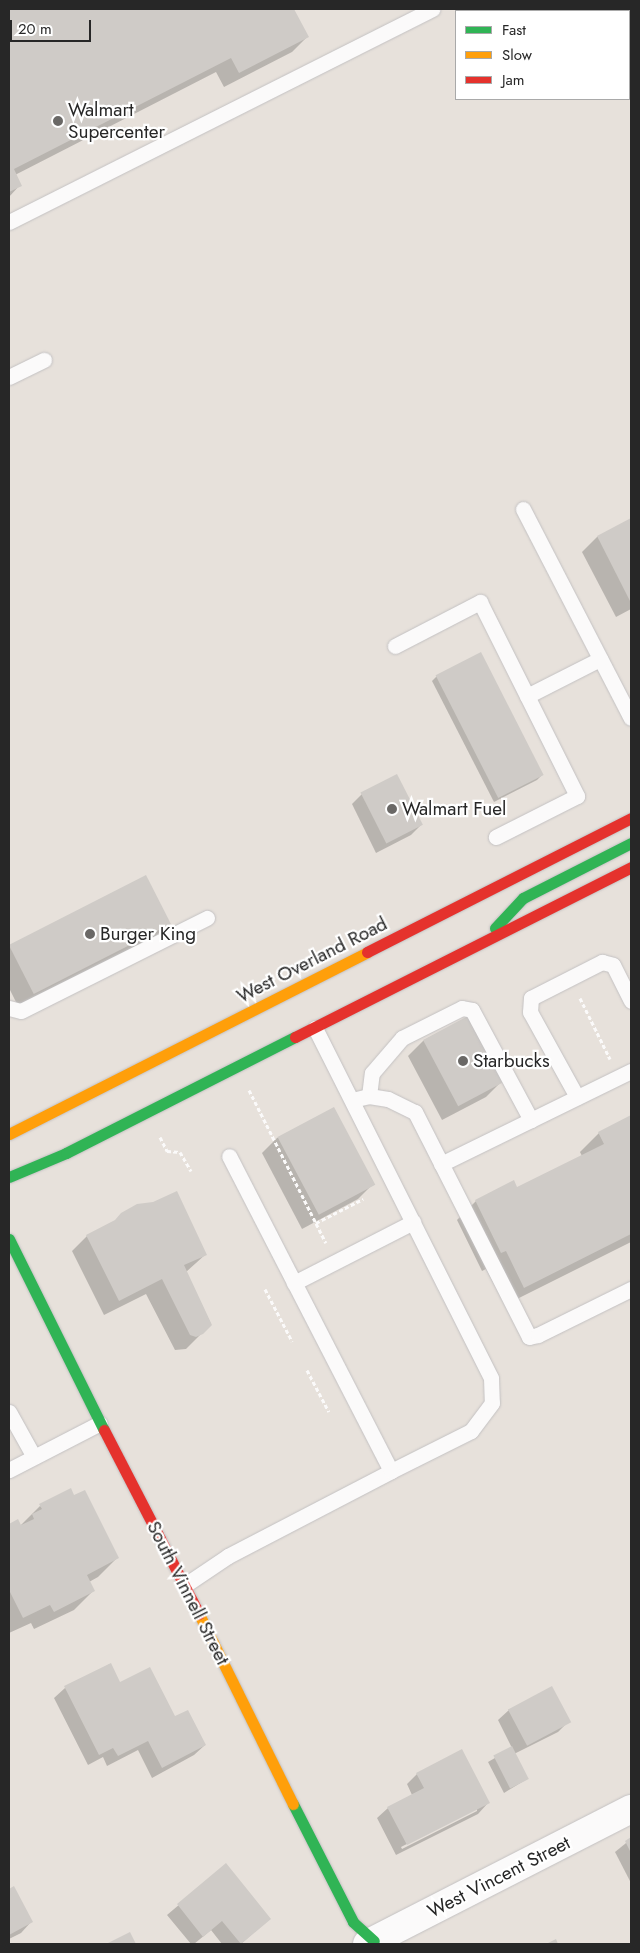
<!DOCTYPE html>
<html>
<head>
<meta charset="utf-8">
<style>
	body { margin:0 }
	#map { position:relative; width:640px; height:1953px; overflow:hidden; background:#e7e1db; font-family:Jost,sans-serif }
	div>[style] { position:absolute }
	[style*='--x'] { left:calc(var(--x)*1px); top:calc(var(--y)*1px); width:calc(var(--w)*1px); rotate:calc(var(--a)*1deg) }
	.shadow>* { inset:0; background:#0003 }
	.building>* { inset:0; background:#cfcbc7; transform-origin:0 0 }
	.path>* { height:3px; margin-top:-1.5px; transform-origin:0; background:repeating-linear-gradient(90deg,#fbfafa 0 4px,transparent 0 6.5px) }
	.roads { filter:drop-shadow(0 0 1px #c3c1c2) drop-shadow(0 0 1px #c3c1c2) }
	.lane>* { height:15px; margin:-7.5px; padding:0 7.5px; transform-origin:7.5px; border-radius:7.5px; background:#fbfafa }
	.street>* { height:28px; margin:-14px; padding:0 14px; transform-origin:14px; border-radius:14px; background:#fbfafa }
	.fast>* { height:11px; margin:-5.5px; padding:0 5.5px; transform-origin:5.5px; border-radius:5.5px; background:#30b455 }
	.slow>* { height:11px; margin:-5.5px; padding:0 5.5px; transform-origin:5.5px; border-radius:5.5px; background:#ff9f0a }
	.jam>* { height:11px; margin:-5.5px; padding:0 5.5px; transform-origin:5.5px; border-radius:5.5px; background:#e5322d }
	.dots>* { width:14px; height:14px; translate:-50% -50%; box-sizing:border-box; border:2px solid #fff; border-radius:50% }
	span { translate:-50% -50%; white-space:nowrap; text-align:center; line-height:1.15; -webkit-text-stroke:4.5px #fff; paint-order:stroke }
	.poi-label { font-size:19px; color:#272727 }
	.left { translate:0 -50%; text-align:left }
	.street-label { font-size:19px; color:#272727 }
	.frame { position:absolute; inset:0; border:10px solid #272727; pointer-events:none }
	.legend { position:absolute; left:455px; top:10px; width:175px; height:90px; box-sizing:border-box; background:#fff; border:1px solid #a9a9a9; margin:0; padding:6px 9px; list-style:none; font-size:15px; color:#272727 }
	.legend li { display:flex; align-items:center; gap:10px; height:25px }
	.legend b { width:25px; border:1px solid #a9a9a9 }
	.scale { position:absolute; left:10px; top:20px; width:81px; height:22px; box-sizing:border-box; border:2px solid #272727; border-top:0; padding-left:6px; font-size:15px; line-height:18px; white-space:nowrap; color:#272727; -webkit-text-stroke:4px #fff; paint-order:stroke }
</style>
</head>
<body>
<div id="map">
	<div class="shadow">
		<i style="clip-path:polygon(9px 9px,293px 9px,307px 37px,292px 52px,224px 87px,216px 72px,15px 175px,20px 185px,9px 197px)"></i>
		<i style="clip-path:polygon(631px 519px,631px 609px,616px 617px,582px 552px,597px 537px)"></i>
		<i style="clip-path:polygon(437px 676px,542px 775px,537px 780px,494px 802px,432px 681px)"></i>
		<i style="clip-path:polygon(362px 794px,422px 824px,411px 835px,376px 853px,352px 804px)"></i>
		<i style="clip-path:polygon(169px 923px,154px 938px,19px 1008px,9px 988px,10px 946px)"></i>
		<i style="clip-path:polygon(467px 1018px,501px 1082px,486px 1097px,442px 1120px,408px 1056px,423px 1041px)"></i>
		<i style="clip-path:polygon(333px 1109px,373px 1184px,358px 1199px,302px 1229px,262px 1153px,277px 1138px)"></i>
		<i style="clip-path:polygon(631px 1117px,631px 1242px,505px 1305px,486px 1269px,482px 1271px,457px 1220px,476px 1201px,517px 1189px,582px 1156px,580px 1152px,599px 1133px)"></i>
		<i style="clip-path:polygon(87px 1236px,206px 1254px,186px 1272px,211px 1324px,186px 1349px,175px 1350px,146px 1294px,104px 1315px,72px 1251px)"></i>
		<i style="clip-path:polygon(40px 1506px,117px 1558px,98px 1577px,89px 1582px,93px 1591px,74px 1610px,34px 1629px,31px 1623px,9px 1633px,9px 1525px,17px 1521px,20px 1526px)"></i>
		<i style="clip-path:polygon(110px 1664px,120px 1684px,175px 1718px,205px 1745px,194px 1755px,152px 1778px,138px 1750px,107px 1766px,103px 1757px,88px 1765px,54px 1698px,65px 1688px)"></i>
		<i style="clip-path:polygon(509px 1710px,569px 1721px,558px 1732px,514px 1754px,527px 1779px,504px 1793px,488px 1762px,512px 1748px,498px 1720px)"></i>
		<i style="clip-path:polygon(evenodd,417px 1774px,488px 1803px,478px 1814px,396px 1855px,377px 1818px,388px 1808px,412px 1795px,407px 1784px,417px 1774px,477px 1808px,477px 1811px,402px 1849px,401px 1847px,477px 1808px)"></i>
		<i style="clip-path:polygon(631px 1839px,631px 1883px,615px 1852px)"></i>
		<i style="clip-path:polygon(226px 1865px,269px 1919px,241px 1944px,222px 1944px,211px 1930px,194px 1944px,191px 1944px,167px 1915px)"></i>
		<i style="clip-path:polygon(14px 1888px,31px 1922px,21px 1933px,9px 1939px,9px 1890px)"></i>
	</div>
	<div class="building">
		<i style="clip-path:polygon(9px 9px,294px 9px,309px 37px,239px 73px,231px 58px,14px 169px,22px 186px,9px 192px)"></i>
		<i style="clip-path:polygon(631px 518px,631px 603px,597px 536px)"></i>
		<i style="left:481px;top:652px;width:138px;height:51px;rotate:63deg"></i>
		<i style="left:397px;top:774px;width:57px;height:41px;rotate:63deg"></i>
		<i style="left:146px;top:875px;width:55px;height:154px;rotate:63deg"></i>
		<i style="left:468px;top:1016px;width:75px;height:51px;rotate:62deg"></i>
		<i style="left:334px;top:1107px;width:88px;height:64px;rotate:62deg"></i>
		<i style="clip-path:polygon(631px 1115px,631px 1234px,524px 1288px,506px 1251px,501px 1253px,475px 1200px,514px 1180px,517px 1187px,604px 1144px,598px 1132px)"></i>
		<i style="clip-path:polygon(177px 1191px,207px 1255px,184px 1265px,212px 1325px,203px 1334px,196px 1337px,190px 1335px,162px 1279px,119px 1301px,86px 1235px,115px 1220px,121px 1213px,137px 1204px,153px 1202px)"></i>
		<i style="clip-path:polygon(71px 1488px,74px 1495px,85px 1490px,119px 1558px,87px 1575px,95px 1591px,54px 1612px,50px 1605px,23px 1618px,9px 1590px,9px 1524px,18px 1519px,21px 1525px,34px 1519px,32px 1514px,42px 1509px,39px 1504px)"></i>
		<i style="clip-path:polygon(111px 1663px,120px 1682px,150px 1667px,175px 1716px,188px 1710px,206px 1745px,162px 1768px,148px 1741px,118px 1756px,113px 1748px,99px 1755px,64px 1686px)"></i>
		<i style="left:552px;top:1686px;width:41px;height:50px;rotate:62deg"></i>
		<i style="left:512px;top:1746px;width:37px;height:21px;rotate:63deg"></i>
		<i style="clip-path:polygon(462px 1749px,490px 1803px,407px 1845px,387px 1807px,424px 1788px,416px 1773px)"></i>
		<i style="clip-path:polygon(631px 1837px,631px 1853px,625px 1841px)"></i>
		<i style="clip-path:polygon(226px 1863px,271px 1919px,241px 1944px,222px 1921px,203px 1937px,177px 1904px)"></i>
		<i style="clip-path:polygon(14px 1886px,33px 1922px,9px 1935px,9px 1889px)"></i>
		<i style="clip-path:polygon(130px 1932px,136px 1944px,106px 1944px)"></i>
		<i style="clip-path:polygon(556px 1939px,558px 1944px,546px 1944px)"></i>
	</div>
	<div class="path">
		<i style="--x:580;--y:998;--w:68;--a:63.8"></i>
		<i style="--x:249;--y:1090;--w:171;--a:63.3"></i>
		<i style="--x:160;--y:1137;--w:16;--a:63"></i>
		<i style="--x:167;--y:1151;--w:13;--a:4"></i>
		<i style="--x:180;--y:1152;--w:22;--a:60"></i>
		<i style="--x:316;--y:1223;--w:53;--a:-27.1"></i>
		<i style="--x:265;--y:1289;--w:59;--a:62.6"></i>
		<i style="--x:307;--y:1370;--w:47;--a:62.4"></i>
	</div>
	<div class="roads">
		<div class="lane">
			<i style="--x:9;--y:222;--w:474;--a:-26.7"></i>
			<i style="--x:9;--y:377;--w:39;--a:-26"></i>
			<i style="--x:523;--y:509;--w:235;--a:62.7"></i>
			<i style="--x:395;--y:646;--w:96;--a:-27.4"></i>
			<i style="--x:480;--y:602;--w:217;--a:63.4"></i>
			<i style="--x:577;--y:796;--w:91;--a:153.2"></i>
			<i style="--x:527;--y:696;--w:82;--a:-26.9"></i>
			<i style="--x:9;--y:1008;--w:12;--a:14"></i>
			<i style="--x:21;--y:1011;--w:208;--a:-26.6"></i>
			<i style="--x:315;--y:1028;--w:392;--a:63.3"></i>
			<i style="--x:491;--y:1378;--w:25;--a:88"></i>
			<i style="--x:492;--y:1403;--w:35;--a:127"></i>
			<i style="--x:471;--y:1431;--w:89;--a:153.4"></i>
			<i style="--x:369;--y:1096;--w:23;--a:-83"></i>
			<i style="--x:372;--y:1073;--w:46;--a:-49.4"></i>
			<i style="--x:402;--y:1038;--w:67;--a:-26.6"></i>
			<i style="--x:462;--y:1008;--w:10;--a:11"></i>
			<i style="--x:472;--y:1010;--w:125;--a:61.8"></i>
			<i style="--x:577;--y:1097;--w:97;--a:-118.9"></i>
			<i style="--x:530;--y:1012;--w:14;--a:-86"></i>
			<i style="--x:531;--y:998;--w:80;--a:-26.9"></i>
			<i style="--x:602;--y:962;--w:11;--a:15"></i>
			<i style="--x:613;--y:965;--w:40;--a:63.4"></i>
			<i style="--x:352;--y:1100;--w:17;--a:-13"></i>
			<i style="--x:369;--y:1096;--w:19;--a:9"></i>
			<i style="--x:388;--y:1099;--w:30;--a:26"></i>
			<i style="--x:415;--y:1112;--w:252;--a:63.1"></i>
			<i style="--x:529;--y:1337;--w:9;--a:-13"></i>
			<i style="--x:538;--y:1335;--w:104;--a:-26.3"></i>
			<i style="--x:441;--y:1164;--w:212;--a:-26.1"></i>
			<i style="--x:294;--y:1283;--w:134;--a:-27.1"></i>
			<i style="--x:9;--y:1412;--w:51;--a:60.9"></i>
			<i style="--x:9;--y:1470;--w:102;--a:-27.3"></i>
			<i style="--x:185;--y:1585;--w:52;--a:-34"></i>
			<i style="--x:228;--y:1556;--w:184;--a:-27.5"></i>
			<i style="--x:391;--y:1471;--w:354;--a:-117.2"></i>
		</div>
		<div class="street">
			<i style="--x:367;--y:1944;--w:297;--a:-27.1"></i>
		</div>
		<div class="fast">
			<i style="--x:495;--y:928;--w:41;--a:-47"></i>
			<i style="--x:523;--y:898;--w:121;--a:-27"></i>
			<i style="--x:9;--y:1177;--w:62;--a:-22.8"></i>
			<i style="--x:66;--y:1153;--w:257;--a:-26.9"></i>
			<i style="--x:9;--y:1239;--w:213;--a:63.6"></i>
			<i style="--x:293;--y:1804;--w:132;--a:63"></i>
			<i style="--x:353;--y:1922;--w:28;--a:42"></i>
		</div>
		<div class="slow">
			<i style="--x:9;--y:1134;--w:402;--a:-26.9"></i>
			<i style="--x:199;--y:1614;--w:212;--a:63.7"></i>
		</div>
		<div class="jam">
			<i style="--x:367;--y:952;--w:296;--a:-26.9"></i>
			<i style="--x:295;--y:1037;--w:377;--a:-26.8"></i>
			<i style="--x:104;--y:1430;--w:207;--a:62.7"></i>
		</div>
	</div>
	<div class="dots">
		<i style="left:58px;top:121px;background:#6a6866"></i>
		<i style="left:392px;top:809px;background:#6a6866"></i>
		<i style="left:90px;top:934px;background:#6a6866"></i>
		<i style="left:463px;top:1061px;background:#6a6866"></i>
	</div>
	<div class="poi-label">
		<span class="left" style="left:68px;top:121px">Walmart<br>Supercenter</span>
		<span class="left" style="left:402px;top:809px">Walmart Fuel</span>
		<span class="left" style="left:100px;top:934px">Burger King</span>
		<span class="left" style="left:473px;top:1061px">Starbucks</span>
	</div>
	<div class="street-label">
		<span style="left:312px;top:960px;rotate:-27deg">West Overland Road</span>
		<span style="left:188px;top:1593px;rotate:63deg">South Vinnell Street</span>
		<span style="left:499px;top:1877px;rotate:-27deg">West Vincent Street</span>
	</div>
	<div class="frame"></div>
	<ul class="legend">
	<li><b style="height:6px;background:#30b455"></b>Fast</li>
	<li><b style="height:6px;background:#ff9f0a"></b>Slow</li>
	<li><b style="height:6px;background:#e5322d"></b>Jam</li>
	</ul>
	<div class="scale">20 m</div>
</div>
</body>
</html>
